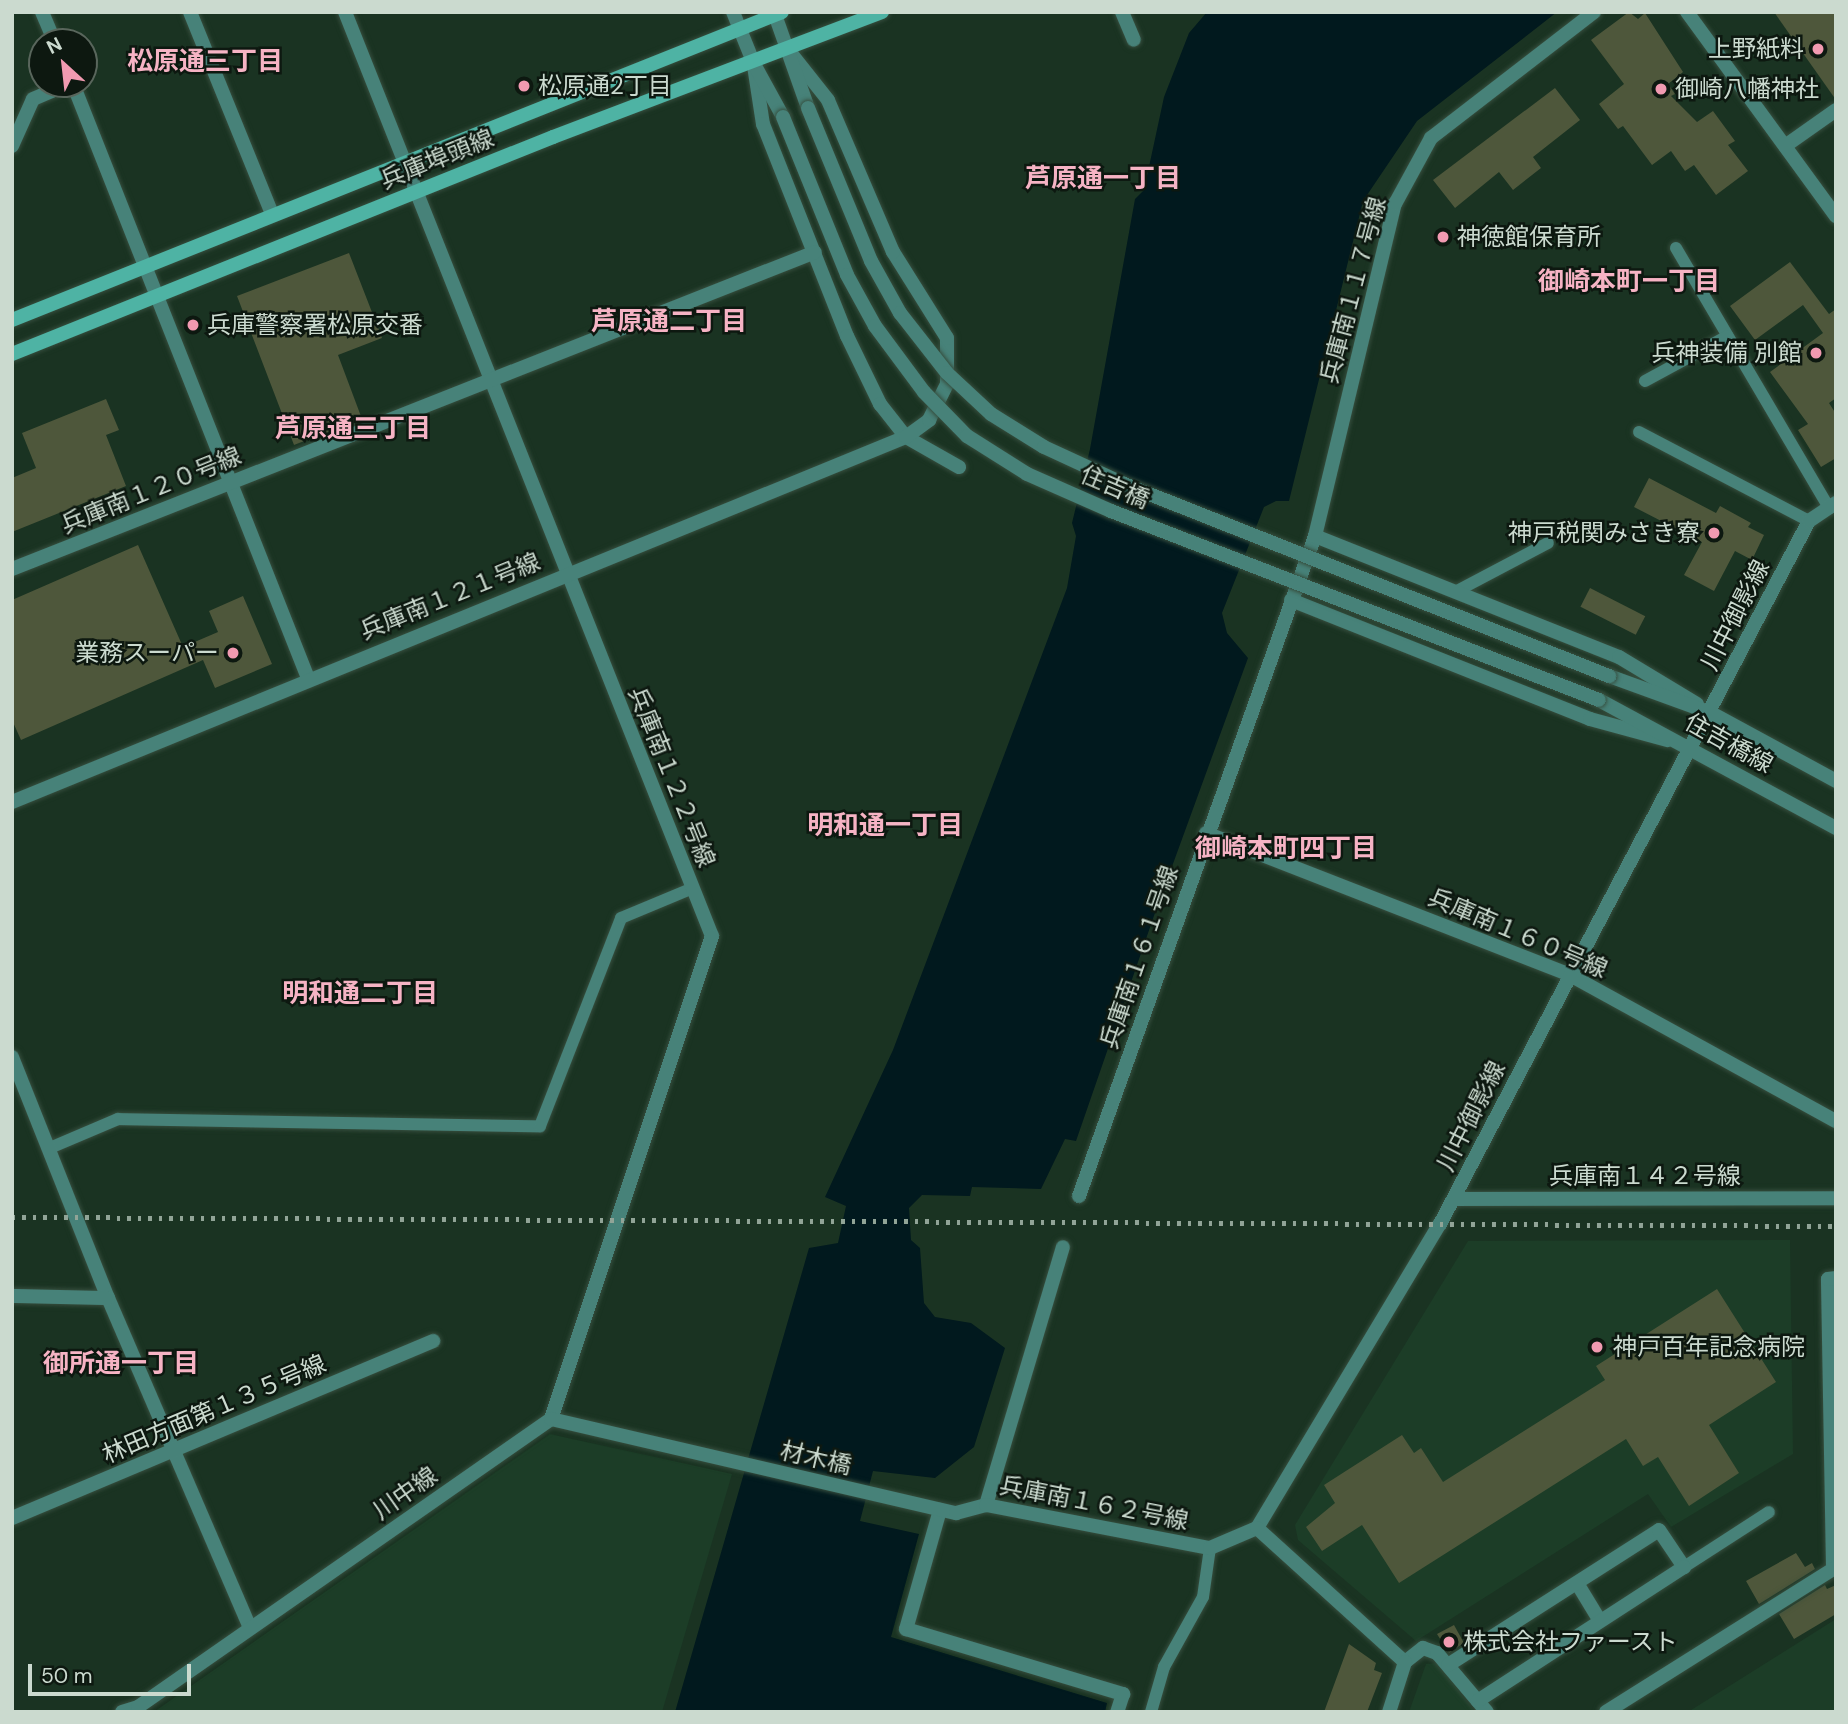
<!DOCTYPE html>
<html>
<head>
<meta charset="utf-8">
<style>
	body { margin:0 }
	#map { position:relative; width:1848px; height:1724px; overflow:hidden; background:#1a3322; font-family:"DM Sans","Noto Sans JP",sans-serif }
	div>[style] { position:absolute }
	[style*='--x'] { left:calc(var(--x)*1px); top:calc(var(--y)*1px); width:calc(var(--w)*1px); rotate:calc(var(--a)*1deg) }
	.built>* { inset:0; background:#1c3d27 }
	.water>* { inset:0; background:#01191e }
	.building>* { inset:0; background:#4e573b; transform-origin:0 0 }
	.roads { filter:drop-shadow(0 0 2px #364e3e) drop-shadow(0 0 2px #364e3e) }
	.service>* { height:12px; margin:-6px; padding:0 6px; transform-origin:6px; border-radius:6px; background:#478279 }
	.pedestrian>* { height:14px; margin:-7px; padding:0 7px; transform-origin:7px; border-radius:7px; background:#478279 }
	.minor>* { height:14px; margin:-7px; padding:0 7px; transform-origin:7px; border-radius:7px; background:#478279 }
	.tertiary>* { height:14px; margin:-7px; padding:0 7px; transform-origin:7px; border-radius:7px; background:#478279 }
	.secondary>* { height:14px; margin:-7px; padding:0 7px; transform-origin:7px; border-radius:7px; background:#4eb3a4 }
	.rail>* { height:5px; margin-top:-2.5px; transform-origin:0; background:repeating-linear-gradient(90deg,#91a497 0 3.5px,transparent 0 10.5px) }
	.bridges { filter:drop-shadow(0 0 2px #364e3e) drop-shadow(0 0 2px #364e3e) }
	.tertiary-bridge>* { height:14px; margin:-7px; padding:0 7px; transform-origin:7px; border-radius:7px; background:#478279 }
	.dots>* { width:19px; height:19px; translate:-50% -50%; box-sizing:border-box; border:4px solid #0d1810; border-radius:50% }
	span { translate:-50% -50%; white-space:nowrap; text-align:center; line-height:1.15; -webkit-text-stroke:5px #0d1810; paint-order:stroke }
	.poi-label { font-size:24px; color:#cbdacf }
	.right { translate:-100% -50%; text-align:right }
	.left { translate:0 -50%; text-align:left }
	.street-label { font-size:24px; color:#cbdacf }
	.neighbourhood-label { font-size:26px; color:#f6b3c4; font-weight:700 }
	.frame { position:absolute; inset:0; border:14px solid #cbdacf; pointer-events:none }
	.north { position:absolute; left:28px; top:28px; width:70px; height:70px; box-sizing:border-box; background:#0d1810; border:2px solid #59665c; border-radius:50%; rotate:333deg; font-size:19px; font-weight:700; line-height:28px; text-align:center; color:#cbdacf }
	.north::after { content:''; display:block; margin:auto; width:24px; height:32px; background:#f19ab1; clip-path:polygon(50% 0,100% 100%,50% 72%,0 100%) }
	.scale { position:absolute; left:28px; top:1664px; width:163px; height:32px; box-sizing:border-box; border:4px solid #cbdacf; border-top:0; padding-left:9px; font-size:21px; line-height:24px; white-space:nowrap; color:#cbdacf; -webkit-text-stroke:5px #0d1810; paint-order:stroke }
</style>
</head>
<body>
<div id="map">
	<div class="built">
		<i style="clip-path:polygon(1790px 1240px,1793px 1454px,1671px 1527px,1648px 1494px,1416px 1641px,1298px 1540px,1295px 1525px,1468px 1241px)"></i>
		<i style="clip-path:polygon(550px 1434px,732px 1474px,662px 1712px,154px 1712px)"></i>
		<i style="clip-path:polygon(1836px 1619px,1836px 1712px,1688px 1712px)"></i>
		<i style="clip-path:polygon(1437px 1663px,1475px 1712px,1409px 1712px,1426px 1664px)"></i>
	</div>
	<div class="water">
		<i style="clip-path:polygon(1207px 12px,1557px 12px,1417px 121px,1363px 201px,1289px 501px,1276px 501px,1264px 507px,1222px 613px,1227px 633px,1248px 658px,1170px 872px,1161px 868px,1149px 900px,1156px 910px,1076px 1141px,1065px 1139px,1041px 1189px,972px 1187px,970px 1196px,922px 1195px,909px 1208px,911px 1240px,920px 1248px,924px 1303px,935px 1317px,971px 1323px,1005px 1348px,974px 1447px,935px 1478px,873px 1471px,860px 1521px,919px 1534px,891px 1637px,1107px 1703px,1105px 1712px,675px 1712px,809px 1248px,838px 1243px,846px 1206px,825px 1197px,893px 1050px,1067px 588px,1076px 536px,1072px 523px,1090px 449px,1135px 199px,1144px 190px,1164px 97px,1189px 33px)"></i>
	</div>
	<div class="building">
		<i style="clip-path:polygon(1629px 12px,1638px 19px,1645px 13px,1683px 72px,1668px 84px,1675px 94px,1671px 96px,1697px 122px,1713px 111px,1735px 141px,1728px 145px,1748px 171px,1716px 195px,1694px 165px,1685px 171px,1671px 151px,1652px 165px,1623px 126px,1618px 129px,1599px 104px,1624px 84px,1591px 40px)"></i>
		<i style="clip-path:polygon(1774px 12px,1836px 12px,1836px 100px)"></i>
		<i style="clip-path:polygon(1555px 88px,1580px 120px,1533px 157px,1541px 168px,1513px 190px,1499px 172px,1455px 208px,1433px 180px)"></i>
		<i style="clip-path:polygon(349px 253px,382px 338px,338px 355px,362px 419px,294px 445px,237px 296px)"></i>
		<i style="clip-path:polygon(1790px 262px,1829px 314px,1836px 309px,1836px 398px,1829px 403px,1836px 414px,1836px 458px,1821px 467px,1798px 430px,1808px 424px,1770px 372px,1823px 333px,1803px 305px,1755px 340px,1730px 306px)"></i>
		<i style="clip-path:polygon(106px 399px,119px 430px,106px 435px,126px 486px,12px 532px,12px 478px,36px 468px,22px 433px)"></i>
		<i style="clip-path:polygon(1649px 478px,1716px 513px,1720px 506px,1751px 523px,1748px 527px,1764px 535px,1752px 560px,1735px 551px,1714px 591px,1684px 575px,1702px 542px,1634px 507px)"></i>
		<i style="clip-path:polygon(138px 545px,183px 647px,218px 632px,209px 611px,243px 596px,272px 664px,215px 688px,203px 660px,21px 740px,12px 720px,12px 600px)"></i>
		<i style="left:1590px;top:588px;width:62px;height:21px;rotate:27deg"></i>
		<i style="clip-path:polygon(1717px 1289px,1776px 1382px,1709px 1425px,1739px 1473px,1689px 1506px,1658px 1457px,1643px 1466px,1626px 1439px,1399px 1583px,1362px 1525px,1322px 1551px,1306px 1527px,1335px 1503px,1324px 1485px,1402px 1435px,1414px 1453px,1421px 1448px,1443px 1482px,1605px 1380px,1596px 1366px)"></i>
		<i style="clip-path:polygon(1796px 1553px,1805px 1567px,1812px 1563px,1815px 1569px,1759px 1604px,1746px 1581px)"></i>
		<i style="clip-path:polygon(1825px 1585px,1827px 1589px,1836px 1585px,1836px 1614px,1794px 1639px,1779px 1614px)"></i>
		<i style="clip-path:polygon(1454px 1625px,1464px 1643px,1449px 1653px,1437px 1634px)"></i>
		<i style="clip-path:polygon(1349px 1644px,1376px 1663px,1374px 1670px,1382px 1673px,1367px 1712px,1324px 1712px)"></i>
	</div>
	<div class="roads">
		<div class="service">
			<i style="--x:1676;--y:248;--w:302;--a:59.5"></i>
			<i style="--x:1645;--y:381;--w:94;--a:-28.5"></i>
			<i style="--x:1639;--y:432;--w:192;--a:27.6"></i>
			<i style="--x:1455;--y:592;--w:105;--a:-27.8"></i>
			<i style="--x:50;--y:1148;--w:74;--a:-23.1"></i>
			<i style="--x:118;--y:1119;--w:422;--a:1"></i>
			<i style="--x:540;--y:1126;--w:223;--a:-68.7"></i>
			<i style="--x:621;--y:918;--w:78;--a:-22.6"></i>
			<i style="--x:1684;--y:1567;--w:101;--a:-32.9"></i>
			<i style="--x:1151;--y:1712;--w:47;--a:-73.9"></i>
			<i style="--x:1164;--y:1667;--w:80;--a:-60.9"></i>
			<i style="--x:1203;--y:1597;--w:49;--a:-81.9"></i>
		</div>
		<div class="pedestrian">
			<i style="--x:940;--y:1510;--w:124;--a:105.9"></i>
			<i style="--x:906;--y:1629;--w:227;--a:16.7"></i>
			<i style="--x:1123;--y:1694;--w:19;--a:108"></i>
		</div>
		<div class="minor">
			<i style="--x:42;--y:12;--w:33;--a:67"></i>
			<i style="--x:190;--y:12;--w:218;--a:67.9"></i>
			<i style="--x:345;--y:12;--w:994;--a:68.34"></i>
			<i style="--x:712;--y:936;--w:509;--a:108.43"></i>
			<i style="--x:1122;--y:12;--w:30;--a:67"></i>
			<i style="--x:754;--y:66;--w:59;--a:81.2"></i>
			<i style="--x:763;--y:124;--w:228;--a:68.4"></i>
			<i style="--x:847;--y:336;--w:76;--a:64.1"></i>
			<i style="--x:880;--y:404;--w:42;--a:51.8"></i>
			<i style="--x:906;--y:437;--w:61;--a:29.5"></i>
			<i style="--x:73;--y:84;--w:639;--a:68.42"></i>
			<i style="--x:12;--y:146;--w:51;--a:-65.9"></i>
			<i style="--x:33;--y:99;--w:38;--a:-23"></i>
			<i style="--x:1785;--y:146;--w:62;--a:-35.2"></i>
			<i style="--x:1315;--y:536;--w:327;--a:21.7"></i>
			<i style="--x:1619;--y:657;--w:91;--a:31.1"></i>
			<i style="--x:12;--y:569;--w:863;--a:-21.54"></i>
			<i style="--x:1291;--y:600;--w:322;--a:21.7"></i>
			<i style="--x:1590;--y:719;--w:80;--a:15.3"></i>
			<i style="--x:12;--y:802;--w:966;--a:-22.21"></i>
			<i style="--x:906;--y:437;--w:29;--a:-36"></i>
			<i style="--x:929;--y:420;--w:40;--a:-63.4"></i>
			<i style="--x:947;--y:384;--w:46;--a:-90"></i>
			<i style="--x:947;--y:338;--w:102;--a:-122.1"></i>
			<i style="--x:893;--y:252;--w:165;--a:-113.2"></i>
			<i style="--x:828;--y:100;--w:63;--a:-128.5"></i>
			<i style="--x:1206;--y:833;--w:391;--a:21.3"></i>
			<i style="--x:1570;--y:975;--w:303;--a:28.8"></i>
			<i style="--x:12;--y:1057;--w:259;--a:68.3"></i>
			<i style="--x:108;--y:1298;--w:359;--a:66.7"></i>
			<i style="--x:1079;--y:1196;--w:701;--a:-70.32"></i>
			<i style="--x:1315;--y:536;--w:342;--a:-76.5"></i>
			<i style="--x:1395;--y:204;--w:75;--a:-61.4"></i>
			<i style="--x:1431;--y:138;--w:206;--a:-37.7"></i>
			<i style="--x:1454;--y:1199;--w:382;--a:-0.1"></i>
			<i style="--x:12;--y:1296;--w:96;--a:1.2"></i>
			<i style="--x:986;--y:1505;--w:269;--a:-73.4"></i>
			<i style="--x:12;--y:1518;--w:457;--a:-22.8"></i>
			<i style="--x:1833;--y:1569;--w:290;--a:-91"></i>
			<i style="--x:1828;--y:1279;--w:8;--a:-7"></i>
			<i style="--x:1577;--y:1583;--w:44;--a:58.8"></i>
			<i style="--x:1405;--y:1662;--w:23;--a:-38"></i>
			<i style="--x:1423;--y:1648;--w:15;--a:20"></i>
			<i style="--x:1437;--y:1653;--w:77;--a:49.7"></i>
			<i style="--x:1448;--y:1665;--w:250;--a:-32.6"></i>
			<i style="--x:1659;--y:1530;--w:45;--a:56"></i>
			<i style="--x:1684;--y:1567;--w:246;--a:147"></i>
			<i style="--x:122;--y:1712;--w:17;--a:-17"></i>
			<i style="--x:138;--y:1707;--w:504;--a:-34.89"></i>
			<i style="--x:551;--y:1419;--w:416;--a:13.1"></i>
			<i style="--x:1606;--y:1712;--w:272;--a:-32.2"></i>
		</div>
		<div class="tertiary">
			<i style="--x:733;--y:12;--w:56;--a:68"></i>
			<i style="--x:754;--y:64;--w:60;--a:61.3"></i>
			<i style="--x:774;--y:12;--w:102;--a:70.5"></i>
			<i style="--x:1687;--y:12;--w:253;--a:53.9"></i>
			<i style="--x:1609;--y:676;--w:109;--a:19.9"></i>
			<i style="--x:1711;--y:713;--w:142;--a:28.5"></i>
			<i style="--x:1599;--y:700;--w:269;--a:28.4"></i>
			<i style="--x:956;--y:1513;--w:31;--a:-15"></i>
			<i style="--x:986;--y:1505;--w:228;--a:10.9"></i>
			<i style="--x:1210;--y:1548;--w:51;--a:-23.1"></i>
			<i style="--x:1257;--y:1528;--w:355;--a:-59"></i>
			<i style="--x:1440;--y:1224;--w:794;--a:-62.31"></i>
			<i style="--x:1809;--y:521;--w:32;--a:-34"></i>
			<i style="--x:1257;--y:1528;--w:200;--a:42.2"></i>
			<i style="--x:1405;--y:1662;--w:52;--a:107.7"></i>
		</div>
		<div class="secondary">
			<i style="--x:12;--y:320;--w:829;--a:-21.8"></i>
			<i style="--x:12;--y:354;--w:583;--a:-21.86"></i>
			<i style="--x:553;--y:137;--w:352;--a:-20.8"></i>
		</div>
	</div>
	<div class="rail">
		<i style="--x:12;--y:1217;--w:1824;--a:0.28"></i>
	</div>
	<div class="bridges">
		<div class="tertiary-bridge">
			<i style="--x:808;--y:108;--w:165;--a:67.6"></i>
			<i style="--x:871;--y:261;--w:60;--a:60.9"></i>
			<i style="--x:900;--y:313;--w:76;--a:51.9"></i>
			<i style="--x:947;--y:373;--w:60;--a:43"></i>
			<i style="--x:991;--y:414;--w:62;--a:31.9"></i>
			<i style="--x:1044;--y:447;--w:88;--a:24.8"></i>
			<i style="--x:1124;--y:484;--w:522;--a:21.6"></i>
			<i style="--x:783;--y:117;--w:170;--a:67.9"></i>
			<i style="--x:847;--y:275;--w:58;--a:61.2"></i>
			<i style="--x:875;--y:326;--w:82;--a:53.4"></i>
			<i style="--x:924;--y:392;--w:62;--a:45.7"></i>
			<i style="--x:967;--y:436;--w:71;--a:32.3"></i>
			<i style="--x:1027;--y:474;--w:92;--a:23.8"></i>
			<i style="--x:1111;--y:511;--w:523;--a:21.17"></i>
		</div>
	</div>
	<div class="dots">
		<i style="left:1818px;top:49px;background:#f19ab1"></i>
		<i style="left:524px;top:86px;background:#f19ab1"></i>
		<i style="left:1661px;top:89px;background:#f19ab1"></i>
		<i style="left:1443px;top:237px;background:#f19ab1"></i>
		<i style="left:193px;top:325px;background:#f19ab1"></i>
		<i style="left:1816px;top:353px;background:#f19ab1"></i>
		<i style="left:1714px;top:533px;background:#f19ab1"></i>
		<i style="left:233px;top:653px;background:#f19ab1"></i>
		<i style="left:1597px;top:1347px;background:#f19ab1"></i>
		<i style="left:1449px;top:1642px;background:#f19ab1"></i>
	</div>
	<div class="poi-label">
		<span class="right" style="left:1804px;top:49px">上野紙料</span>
		<span class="left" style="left:538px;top:86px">松原通2丁目</span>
		<span class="left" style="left:1675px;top:89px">御崎八幡神社</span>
		<span class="left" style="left:1457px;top:237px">神徳館保育所</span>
		<span class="left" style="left:207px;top:325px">兵庫警察署松原交番</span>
		<span class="right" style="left:1802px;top:353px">兵神装備 別館</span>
		<span class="right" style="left:1700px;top:533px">神戸税関みさき寮</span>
		<span class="right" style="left:219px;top:653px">業務スーパー</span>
		<span class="left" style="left:1613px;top:1347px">神戸百年記念病院</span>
		<span class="left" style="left:1463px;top:1642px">株式会社ファースト</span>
	</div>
	<div class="street-label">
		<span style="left:437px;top:159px;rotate:-22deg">兵庫埠頭線</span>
		<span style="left:1353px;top:290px;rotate:-75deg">兵庫南１１７号線</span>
		<span style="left:1115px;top:487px;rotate:23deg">住吉橋</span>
		<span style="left:151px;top:490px;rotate:-22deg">兵庫南１２０号線</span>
		<span style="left:450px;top:596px;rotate:-22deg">兵庫南１２１号線</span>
		<span style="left:1735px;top:615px;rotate:-63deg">川中御影線</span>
		<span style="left:1729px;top:743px;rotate:29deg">住吉橋線</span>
		<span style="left:672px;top:777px;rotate:68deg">兵庫南１２２号線</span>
		<span style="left:1518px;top:933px;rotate:23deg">兵庫南１６０号線</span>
		<span style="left:1139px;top:957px;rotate:-71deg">兵庫南１６１号線</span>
		<span style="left:1471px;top:1116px;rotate:-63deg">川中御影線</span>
		<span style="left:1645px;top:1176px">兵庫南１４２号線</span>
		<span style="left:214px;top:1409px;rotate:-23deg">林田方面第１３５号線</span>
		<span style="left:816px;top:1458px;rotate:13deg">材木橋</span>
		<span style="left:405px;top:1493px;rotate:-35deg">川中線</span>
		<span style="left:1094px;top:1503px;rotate:11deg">兵庫南１６２号線</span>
	</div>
	<div class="neighbourhood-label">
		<span style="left:205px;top:62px">松原通三丁目</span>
		<span style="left:1103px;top:179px">芦原通一丁目</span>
		<span style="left:1629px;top:282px">御崎本町一丁目</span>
		<span style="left:669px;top:322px">芦原通二丁目</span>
		<span style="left:353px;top:429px">芦原通三丁目</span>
		<span style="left:885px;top:826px">明和通一丁目</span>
		<span style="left:1286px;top:849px">御崎本町四丁目</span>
		<span style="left:360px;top:994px">明和通二丁目</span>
		<span style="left:121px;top:1364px">御所通一丁目</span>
	</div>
	<div class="frame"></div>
	<div class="north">N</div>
	<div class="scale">50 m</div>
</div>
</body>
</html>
